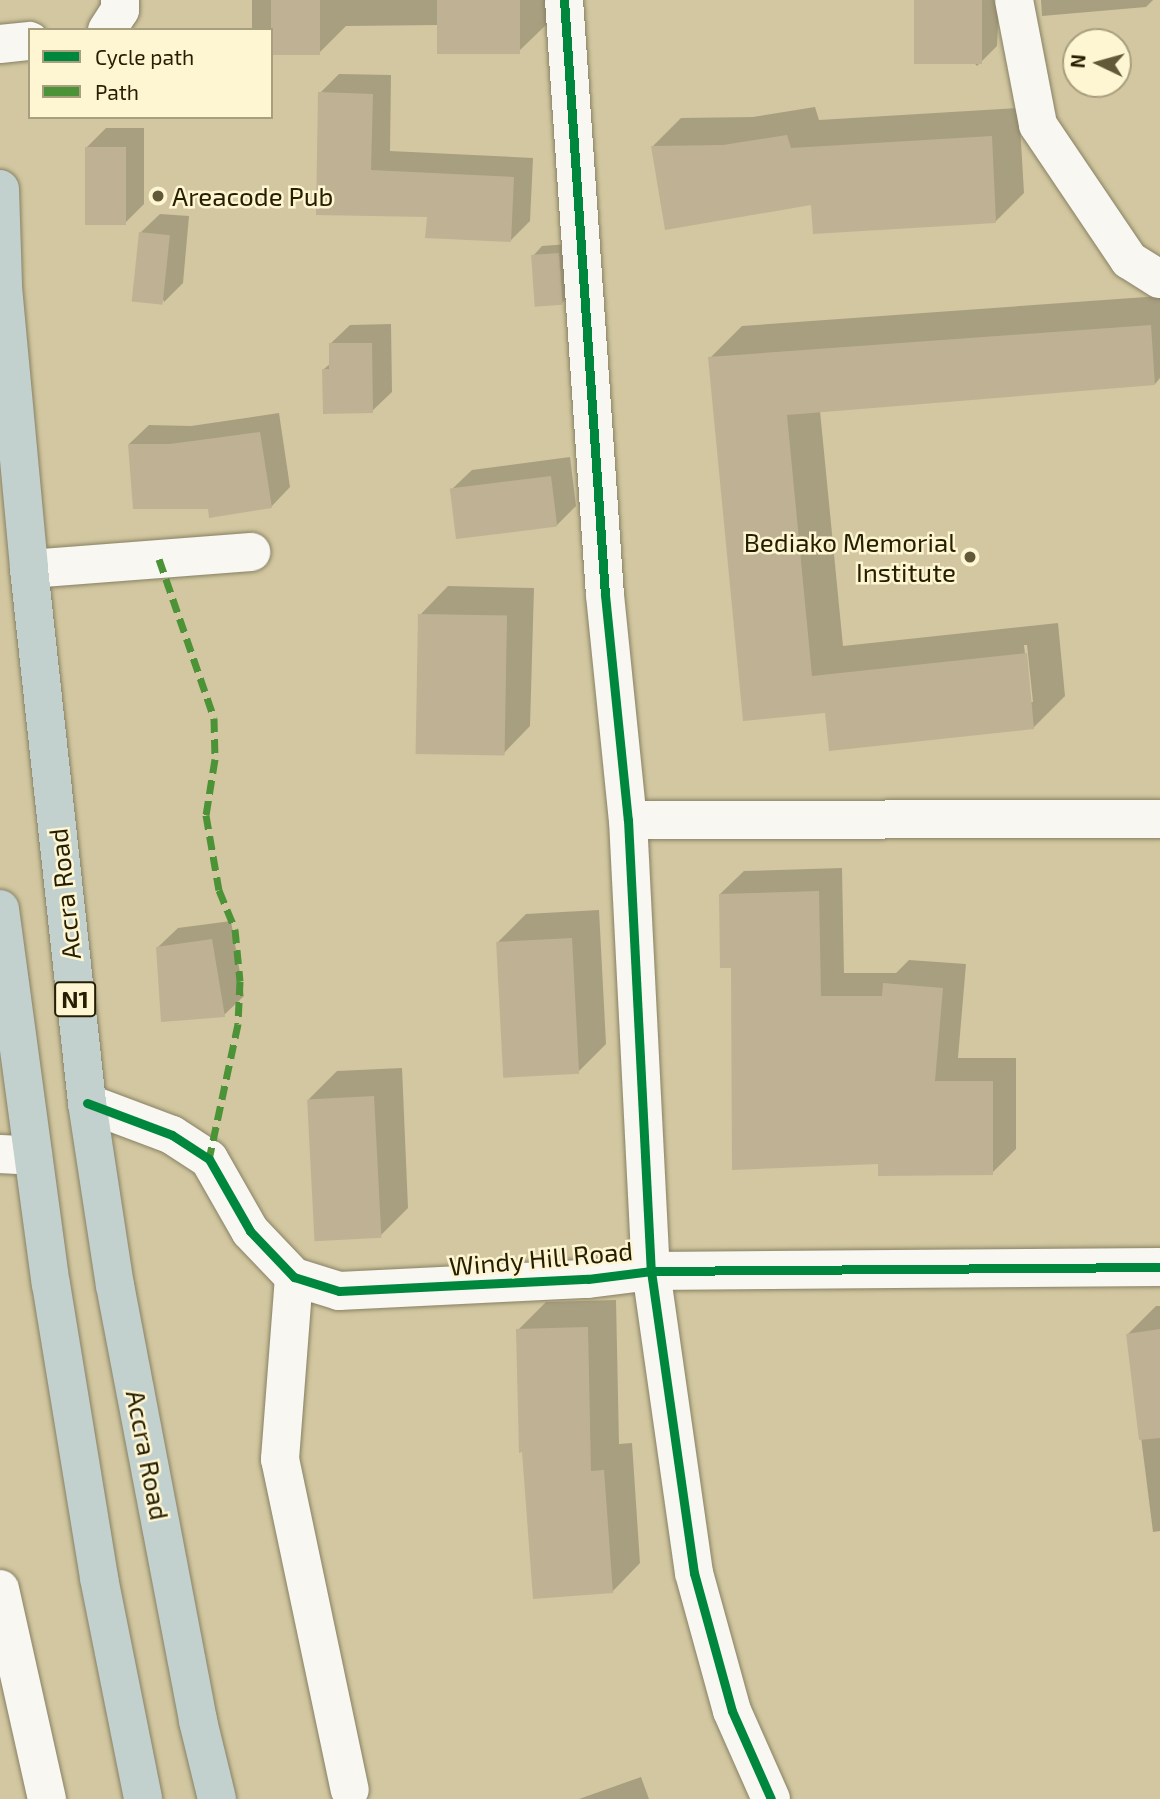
<!DOCTYPE html>
<html>
<head>
<meta charset="utf-8">
<style>
	body { margin:0 }
	#map { position:relative; width:1160px; height:1799px; overflow:hidden; background:#d2c7a0; font-family:"Exo 2",sans-serif }
	div>[style] { position:absolute }
	[style*='--x'] { left:calc(var(--x)*1px); top:calc(var(--y)*1px); width:calc(var(--w)*1px); rotate:calc(var(--a)*1deg) }
	.shadow>* { inset:0; background:#0003 }
	.building>* { inset:0; background:#bfb294; transform-origin:0 0 }
	.roads { filter:drop-shadow(0 0 2px #888164) drop-shadow(0 0 2px #888164) }
	.street>* { height:38px; margin:-19px; padding:0 19px; transform-origin:19px; border-radius:19px; background:#f8f7f1 }
	.secondary>* { height:38px; margin:-19px; padding:0 19px; transform-origin:19px; border-radius:19px; background:#f8f7f1 }
	.highway>* { height:38px; margin:-19px; padding:0 19px; transform-origin:19px; border-radius:19px; background:#c2d0ce }
	.quiet>* { height:7px; margin-top:-3.5px; transform-origin:0; background:repeating-linear-gradient(90deg,#4c9236 0 14px,transparent 0 21px) }
	.cycleway>* { height:9px; margin:-4.5px; padding:0 4.5px; transform-origin:4.5px; border-radius:4.5px; background:#00873e }
	.dots>* { width:19px; height:19px; translate:-50% -50%; box-sizing:border-box; border:4px solid #fef5d2; border-radius:50% }
	span { translate:-50% -50%; white-space:nowrap; text-align:center; line-height:1.15; -webkit-text-stroke:5px #fef5d2; paint-order:stroke }
	.shield-label span { padding:2px 5px; background:#fef5d2; border:2px solid; border-radius:5px; -webkit-text-stroke-width:0 }
	.shield-label { font-size:24px; color:#261e01; font-weight:700 }
	.poi-label { font-size:26px; color:#261e01 }
	.left { translate:0 -50%; text-align:left }
	.right { translate:-100% -50%; text-align:right }
	.street-label { font-size:26px; color:#261e01 }
	.legend { position:absolute; left:28px; top:28px; width:245px; height:91px; box-sizing:border-box; background:#fef5d2; border:2px solid #a89f7e; margin:0; padding:9px 12px; list-style:none; font-size:21px; color:#261e01 }
	.legend li { display:flex; align-items:center; gap:14px; height:35px }
	.legend b { width:35px; border:2px solid #a89f7e }
	.north { position:absolute; left:1062px; top:28px; width:70px; height:70px; box-sizing:border-box; background:#fef5d2; border:2px solid #a89f7e; border-radius:50%; rotate:275deg; font-size:19px; font-weight:700; line-height:28px; text-align:center; color:#261e01 }
	.north::after { content:''; display:block; margin:auto; width:24px; height:32px; background:#625939; clip-path:polygon(50% 0,100% 100%,50% 72%,0 100%) }
</style>
</head>
<body>
<div id="map">
	<div class="shadow">
		<i style="clip-path:polygon(252px 0,548px 0,548px 23px,519px 51px,439px 25px,346px 26px,319px 53px,271px 30px,252px 30px)"></i>
		<i style="clip-path:polygon(916px 0,999px 0,997px 46px,977px 66px)"></i>
		<i style="clip-path:polygon(1041px 0,1153px 0,1146px 7px,1042px 16px)"></i>
		<i style="clip-path:polygon(339px 74px,391px 75px,390px 151px,533px 158px,530px 221px,510px 241px,429px 215px,318px 214px,320px 93px)"></i>
		<i style="clip-path:polygon(815px 107px,819px 120px,1019px 108px,1024px 193px,995px 222px,653px 146px,681px 118px,753px 117px)"></i>
		<i style="clip-path:polygon(106px 128px,144px 128px,144px 204px,125px 223px,86px 148px)"></i>
		<i style="clip-path:polygon(160px 214px,189px 216px,183px 283px,164px 302px,140px 233px)"></i>
		<i style="clip-path:polygon(568px 244px,572px 293px,562px 303px,533px 256px,542px 246px)"></i>
		<i style="clip-path:polygon(evenodd,1160px 296px,1160px 378px,1155px 384px,820px 411px,843px 646px,1058px 623px,1065px 696px,1033px 728px,826px 711px,745px 719px,710px 358px,742px 326px,1160px 296px,1024px 645px,1027px 645px,1033px 702px,1030px 702px,1024px 645px)"></i>
		<i style="clip-path:polygon(391px 324px,392px 392px,372px 411px,324px 369px,331px 363px,330px 344px,350px 325px)"></i>
		<i style="clip-path:polygon(279px 413px,290px 487px,271px 507px,129px 444px,149px 425px,191px 426px)"></i>
		<i style="clip-path:polygon(570px 457px,576px 506px,556px 526px,452px 489px,472px 470px)"></i>
		<i style="clip-path:polygon(448px 586px,534px 588px,530px 726px,502px 755px,420px 615px)"></i>
		<i style="clip-path:polygon(842px 868px,844px 973px,896px 973px,909px 960px,966px 964px,958px 1058px,1016px 1058px,1016px 1149px,992px 1173px,879px 1162px,733px 966px,720px 894px,744px 871px)"></i>
		<i style="clip-path:polygon(599px 910px,606px 1044px,578px 1072px,497px 943px,526px 914px)"></i>
		<i style="clip-path:polygon(231px 921px,244px 996px,224px 1015px,158px 947px,178px 928px)"></i>
		<i style="clip-path:polygon(402px 1068px,408px 1208px,380px 1236px,309px 1099px,337px 1071px)"></i>
		<i style="clip-path:polygon(616px 1300px,619px 1444px,632px 1443px,640px 1563px,612px 1592px,518px 1330px,546px 1302px)"></i>
		<i style="clip-path:polygon(1156px 1306px,1160px 1306px,1160px 1531px,1153px 1532px,1128px 1334px)"></i>
		<i style="clip-path:polygon(641px 1777px,649px 1799px,579px 1799px)"></i>
	</div>
	<div class="building">
		<i style="left:271px;top:0;width:49px;height:55px"></i>
		<i style="left:437px;top:0;width:83px;height:54px"></i>
		<i style="left:914px;top:0;width:68px;height:64px"></i>
		<i style="clip-path:polygon(318px 92px,373px 94px,371px 170px,514px 177px,511px 242px,425px 238px,427px 217px,316px 215px)"></i>
		<i style="clip-path:polygon(787px 135px,791px 148px,992px 136px,996px 223px,813px 234px,811px 205px,665px 230px,651px 146px,723px 145px)"></i>
		<i style="left:85px;top:147px;width:41px;height:78px"></i>
		<i style="left:139px;top:232px;width:31px;height:70px;rotate:6deg"></i>
		<i style="left:559px;top:253px;width:52px;height:28px;rotate:86deg"></i>
		<i style="clip-path:polygon(1151px 325px,1155px 385px,787px 415px,812px 676px,1027px 653px,1034px 729px,829px 751px,825px 713px,743px 721px,708px 357px)"></i>
		<i style="clip-path:polygon(329px 343px,372px 343px,373px 413px,323px 414px,322px 369px,329px 369px)"></i>
		<i style="clip-path:polygon(260px 432px,272px 508px,209px 518px,208px 509px,133px 509px,128px 444px,170px 444px)"></i>
		<i style="left:551px;top:476px;width:51px;height:102px;rotate:83deg"></i>
		<i style="left:418px;top:614px;width:89px;height:140px;rotate:1deg"></i>
		<i style="clip-path:polygon(819px 891px,821px 996px,882px 996px,883px 983px,943px 988px,935px 1081px,993px 1081px,993px 1175px,878px 1176px,878px 1164px,732px 1170px,731px 968px,720px 968px,719px 894px)"></i>
		<i style="left:572px;top:938px;width:136px;height:76px;rotate:87deg"></i>
		<i style="clip-path:polygon(212px 939px,225px 1017px,161px 1022px,156px 947px)"></i>
		<i style="left:374px;top:1096px;width:142px;height:67px;rotate:87deg"></i>
		<i style="clip-path:polygon(588px 1327px,591px 1471px,604px 1470px,613px 1593px,533px 1599px,522px 1452px,519px 1453px,516px 1329px)"></i>
		<i style="clip-path:polygon(1160px 1329px,1160px 1438px,1139px 1440px,1126px 1334px)"></i>
	</div>
	<div class="roads">
		<div class="street">
			<i style="--x:564;--y:0;--w:596;--a:86.06"></i>
			<i style="--x:605;--y:595;--w:226;--a:84.2"></i>
			<i style="--x:628;--y:820;--w:452;--a:87.1"></i>
			<i style="--x:651;--y:1271;--w:305;--a:81.9"></i>
			<i style="--x:694;--y:1573;--w:143;--a:74.6"></i>
			<i style="--x:732;--y:1711;--w:96;--a:66.1"></i>
			<i style="--x:1014;--y:0;--w:127;--a:79.1"></i>
			<i style="--x:1038;--y:125;--w:163;--a:56"></i>
			<i style="--x:1129;--y:260;--w:36;--a:32"></i>
			<i style="--x:107;--y:30;--w:24;--a:-57"></i>
			<i style="--x:120;--y:10;--w:10;--a:-90"></i>
			<i style="--x:0;--y:44;--w:30;--a:-6"></i>
			<i style="--x:29;--y:569;--w:223;--a:-4.4"></i>
			<i style="--x:628;--y:820;--w:532;--a:-0.11"></i>
			<i style="--x:87;--y:1103;--w:91;--a:20.6"></i>
			<i style="--x:172;--y:1135;--w:44;--a:33"></i>
			<i style="--x:209;--y:1159;--w:83;--a:60.3"></i>
			<i style="--x:250;--y:1231;--w:64;--a:46.3"></i>
			<i style="--x:294;--y:1277;--w:47;--a:17.3"></i>
			<i style="--x:339;--y:1291;--w:249;--a:-2.8"></i>
			<i style="--x:588;--y:1279;--w:64;--a:-7.2"></i>
			<i style="--x:651;--y:1271;--w:509;--a:-0.45"></i>
			<i style="--x:294;--y:1277;--w:183;--a:94.4"></i>
			<i style="--x:280;--y:1459;--w:338;--a:78.1"></i>
			<i style="--x:0;--y:1589;--w:215;--a:77.4"></i>
		</div>
		<div class="secondary">
			<i style="--x:0;--y:1154;--w:33;--a:3"></i>
		</div>
		<div class="highway">
			<i style="--x:0;--y:189;--w:98;--a:88.2"></i>
			<i style="--x:3;--y:287;--w:283;--a:84.7"></i>
			<i style="--x:29;--y:569;--w:537;--a:83.8"></i>
			<i style="--x:87;--y:1103;--w:184;--a:81.3"></i>
			<i style="--x:115;--y:1285;--w:444;--a:79.2"></i>
			<i style="--x:198;--y:1721;--w:80;--a:76.3"></i>
			<i style="--x:0;--y:909;--w:378;--a:82.3"></i>
			<i style="--x:51;--y:1284;--w:298;--a:80.7"></i>
			<i style="--x:99;--y:1578;--w:225;--a:78.7"></i>
		</div>
	</div>
	<div class="quiet">
		<i style="--x:159;--y:559;--w:168;--a:70.9"></i>
		<i style="--x:214;--y:718;--w:41;--a:88.6"></i>
		<i style="--x:215;--y:759;--w:57;--a:99.1"></i>
		<i style="--x:206;--y:815;--w:76;--a:80.2"></i>
		<i style="--x:219;--y:890;--w:42;--a:67.7"></i>
		<i style="--x:235;--y:929;--w:52;--a:84.5"></i>
		<i style="--x:240;--y:981;--w:43;--a:92.7"></i>
		<i style="--x:238;--y:1024;--w:138;--a:102.1"></i>
	</div>
	<div class="cycleway">
		<i style="--x:564;--y:0;--w:596;--a:86.06"></i>
		<i style="--x:605;--y:595;--w:226;--a:84.2"></i>
		<i style="--x:628;--y:820;--w:452;--a:87.1"></i>
		<i style="--x:651;--y:1271;--w:305;--a:81.9"></i>
		<i style="--x:694;--y:1573;--w:143;--a:74.6"></i>
		<i style="--x:732;--y:1711;--w:96;--a:66.1"></i>
		<i style="--x:87;--y:1103;--w:91;--a:20.6"></i>
		<i style="--x:172;--y:1135;--w:44;--a:33"></i>
		<i style="--x:209;--y:1159;--w:83;--a:60.3"></i>
		<i style="--x:250;--y:1231;--w:64;--a:46.3"></i>
		<i style="--x:294;--y:1277;--w:47;--a:17.3"></i>
		<i style="--x:339;--y:1291;--w:249;--a:-2.8"></i>
		<i style="--x:588;--y:1279;--w:64;--a:-7.2"></i>
		<i style="--x:651;--y:1271;--w:509;--a:-0.45"></i>
	</div>
	<div class="dots">
		<i style="left:158px;top:196px;background:#625939"></i>
		<i style="left:970px;top:557px;background:#625939"></i>
	</div>
	<div class="shield-label">
		<span style="left:75px;top:999px">N1</span>
	</div>
	<div class="poi-label">
		<span class="left" style="left:172px;top:196px">Areacode Pub</span>
		<span class="right" style="left:956px;top:557px">Bediako Memorial<br>Institute</span>
	</div>
	<div class="street-label">
		<span style="left:64px;top:894px;rotate:-96deg">Accra Road</span>
		<span style="left:541px;top:1258px;rotate:-5deg">Windy Hill Road</span>
		<span style="left:148px;top:1455px;rotate:79deg">Accra Road</span>
	</div>
	<ul class="legend">
	<li><b style="height:9px;background:#00873e"></b>Cycle path</li>
	<li><b style="height:9px;background:#4c9236"></b>Path</li>
	</ul>
	<div class="north">N</div>
</div>
</body>
</html>
